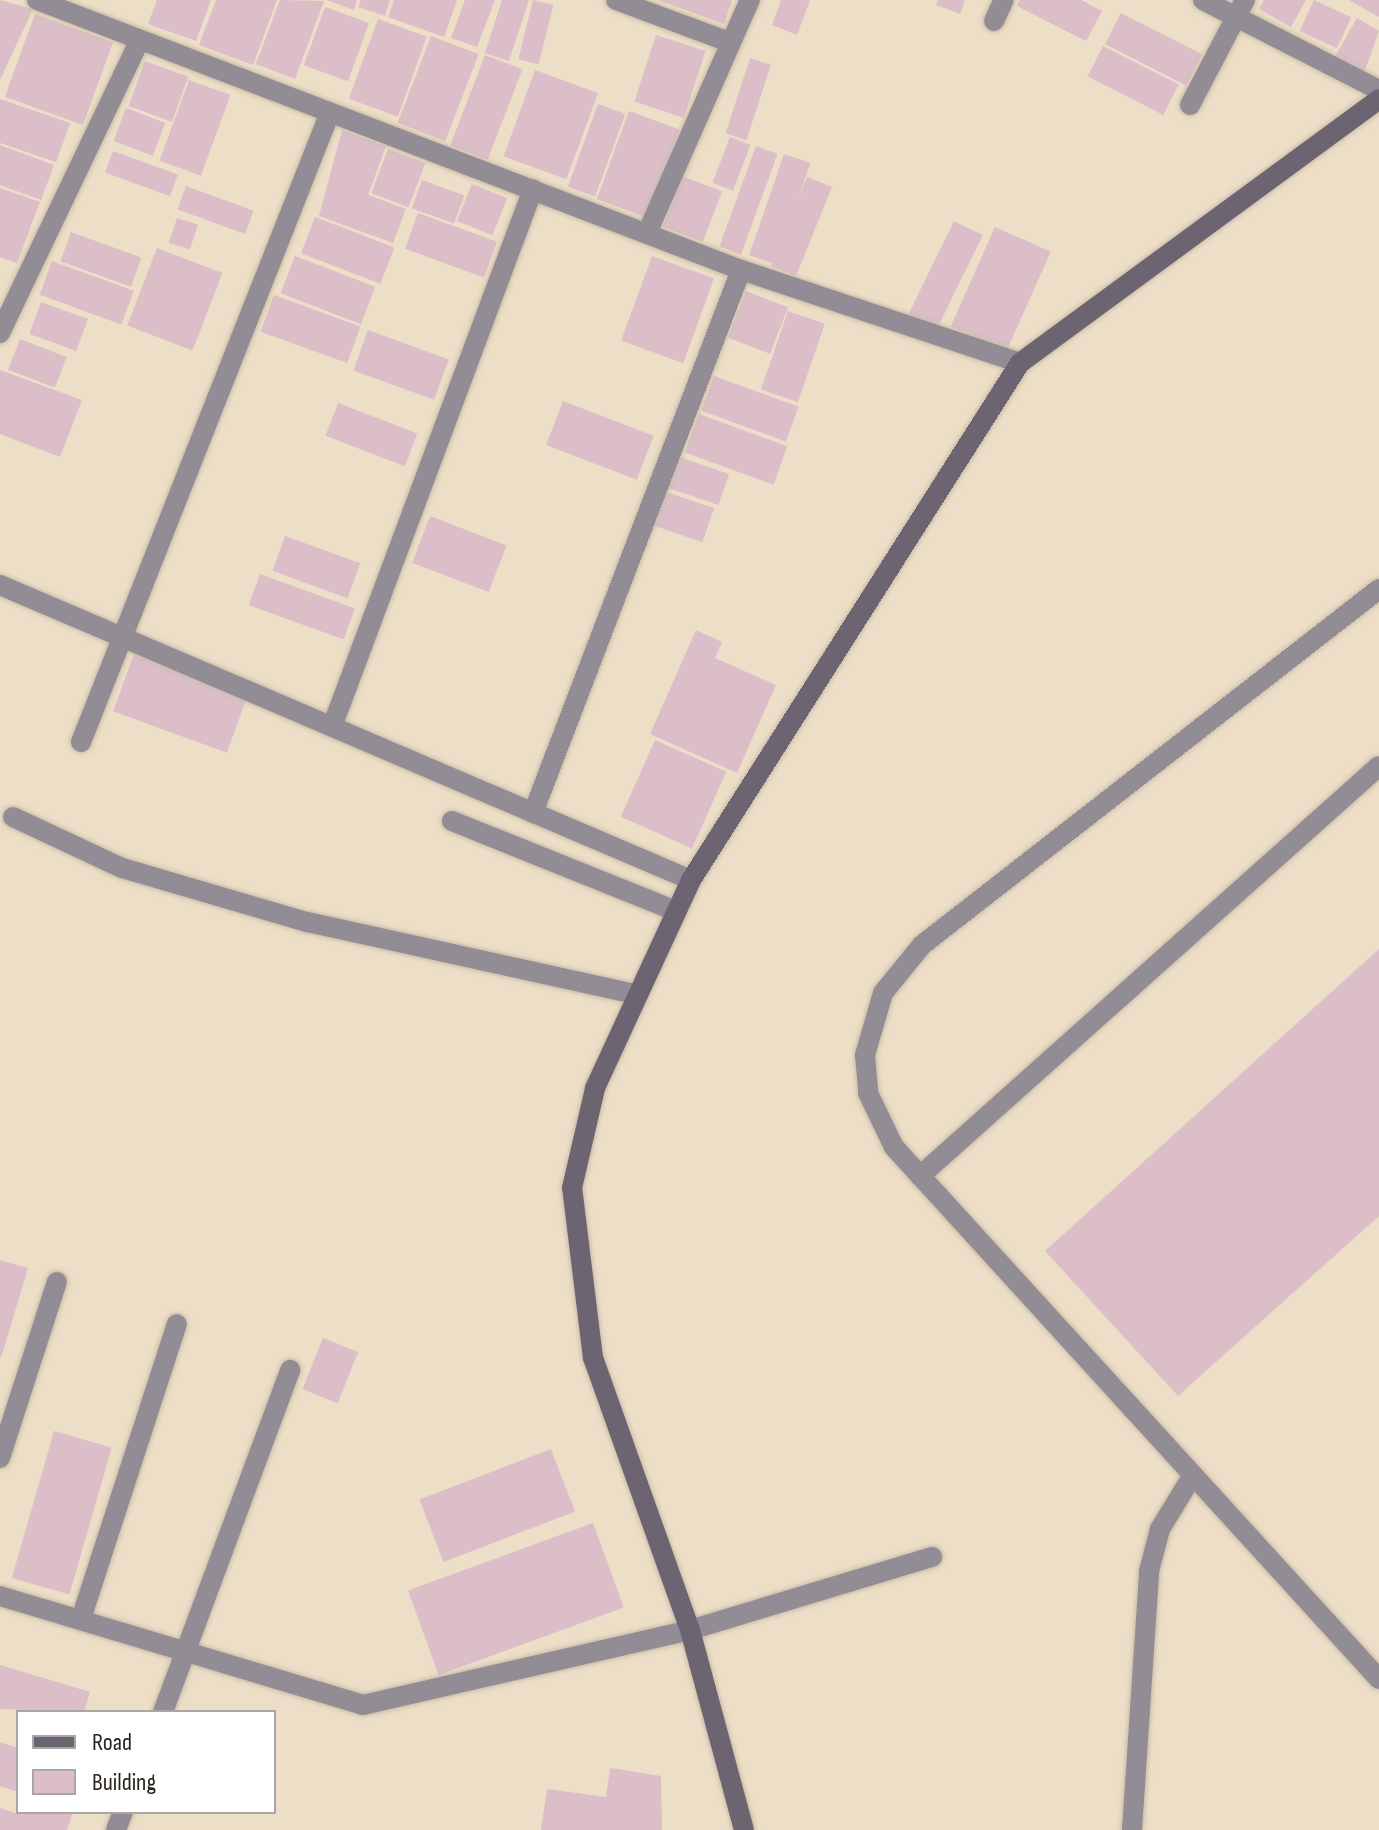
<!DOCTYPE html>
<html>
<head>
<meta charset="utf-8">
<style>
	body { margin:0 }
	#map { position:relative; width:1379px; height:1830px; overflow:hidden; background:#eddec7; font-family:"Sofia Sans Condensed",sans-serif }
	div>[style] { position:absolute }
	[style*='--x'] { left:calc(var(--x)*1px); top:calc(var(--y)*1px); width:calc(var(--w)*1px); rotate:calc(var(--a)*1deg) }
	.building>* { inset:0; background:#dbbec8; transform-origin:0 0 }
	.roads { filter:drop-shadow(0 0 2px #cabca8) drop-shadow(0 0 2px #cabca8) }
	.lane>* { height:20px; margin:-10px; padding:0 10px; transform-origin:10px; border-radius:10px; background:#928c95 }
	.street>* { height:20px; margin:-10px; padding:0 10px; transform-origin:10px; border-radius:10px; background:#928c95 }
	.secondary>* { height:20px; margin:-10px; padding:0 10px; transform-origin:10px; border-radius:10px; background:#6d6471 }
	span { translate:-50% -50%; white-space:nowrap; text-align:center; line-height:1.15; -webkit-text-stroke:7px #fff; paint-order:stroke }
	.legend { position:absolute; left:16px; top:1710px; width:260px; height:104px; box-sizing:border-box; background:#fff; border:2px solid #a9a7a3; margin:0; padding:10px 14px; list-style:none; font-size:24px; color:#28221a }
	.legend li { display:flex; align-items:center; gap:16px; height:40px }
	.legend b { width:40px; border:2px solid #a9a7a3 }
</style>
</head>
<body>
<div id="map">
	<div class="building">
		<i style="clip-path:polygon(0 0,33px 9px,0 80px)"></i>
		<i style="clip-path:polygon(157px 0,211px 0,196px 41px,148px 24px)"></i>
		<i style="clip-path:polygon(216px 0,277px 0,253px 65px,199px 45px)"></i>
		<i style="clip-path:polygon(280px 0,324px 1px,295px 79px,256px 64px)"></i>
		<i style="clip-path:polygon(327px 0,357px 0,354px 10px)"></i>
		<i style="clip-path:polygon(361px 0,390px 0,385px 16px,358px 7px)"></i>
		<i style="clip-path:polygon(394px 0,457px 0,444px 37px,388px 17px)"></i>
		<i style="clip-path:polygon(465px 0,495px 0,477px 47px,451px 38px)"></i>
		<i style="clip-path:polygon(502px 0,529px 0,509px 61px,485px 53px)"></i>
		<i style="left:533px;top:0;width:21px;height:61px;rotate:14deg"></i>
		<i style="clip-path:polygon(658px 0,732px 0,724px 24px)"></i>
		<i style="clip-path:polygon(781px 0,810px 0,797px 35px,772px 25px)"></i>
		<i style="clip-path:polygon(938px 0,965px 0,960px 14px,936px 5px)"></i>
		<i style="clip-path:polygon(1020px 0,1081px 0,1102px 11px,1086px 41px,1017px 6px)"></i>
		<i style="clip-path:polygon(1264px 0,1306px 0,1291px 27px,1259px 9px)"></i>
		<i style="left:1314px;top:0;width:41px;height:34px;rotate:25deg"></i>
		<i style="clip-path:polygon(1349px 0,1379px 0,1379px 17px)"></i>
		<i style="left:325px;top:7px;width:47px;height:62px;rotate:20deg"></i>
		<i style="left:1121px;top:13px;width:91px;height:35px;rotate:27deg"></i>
		<i style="left:35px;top:14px;width:83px;height:88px;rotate:20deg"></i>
		<i style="clip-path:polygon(1357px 18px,1379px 31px,1363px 76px,1333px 60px)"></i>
		<i style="left:378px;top:19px;width:52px;height:85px;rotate:20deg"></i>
		<i style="left:656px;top:35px;width:52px;height:70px;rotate:18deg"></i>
		<i style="left:431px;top:36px;width:51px;height:93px;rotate:21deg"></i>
		<i style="left:1103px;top:46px;width:85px;height:34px;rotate:27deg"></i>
		<i style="left:485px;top:55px;width:40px;height:97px;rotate:21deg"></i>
		<i style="left:750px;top:58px;width:22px;height:79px;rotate:18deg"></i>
		<i style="left:145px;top:61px;width:46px;height:48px;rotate:20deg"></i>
		<i style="left:535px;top:70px;width:67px;height:92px;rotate:20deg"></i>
		<i style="left:189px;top:80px;width:44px;height:86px;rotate:20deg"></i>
		<i style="clip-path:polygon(0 99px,70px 123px,56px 162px,0 143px)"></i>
		<i style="left:598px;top:104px;width:29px;height:88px;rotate:20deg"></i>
		<i style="left:126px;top:108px;width:42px;height:35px;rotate:21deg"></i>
		<i style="left:629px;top:111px;width:54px;height:94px;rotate:20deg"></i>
		<i style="clip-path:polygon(342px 130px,386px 146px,368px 195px,406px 209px,393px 243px,319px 216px)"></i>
		<i style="left:730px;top:137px;width:22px;height:49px;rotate:21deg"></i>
		<i style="clip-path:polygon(0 145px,54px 165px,41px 200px,0 185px)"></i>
		<i style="left:756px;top:146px;width:23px;height:107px;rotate:20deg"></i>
		<i style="left:388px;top:149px;width:40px;height:47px;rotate:21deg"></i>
		<i style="left:113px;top:151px;width:69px;height:23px;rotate:20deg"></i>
		<i style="left:784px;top:154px;width:28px;height:107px;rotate:19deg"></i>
		<i style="left:682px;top:176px;width:43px;height:54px;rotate:21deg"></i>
		<i style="left:807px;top:177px;width:27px;height:96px;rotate:22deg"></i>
		<i style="left:422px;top:180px;width:45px;height:30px;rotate:20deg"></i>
		<i style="left:472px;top:184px;width:38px;height:40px;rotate:22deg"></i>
		<i style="left:186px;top:186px;width:72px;height:25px;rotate:20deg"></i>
		<i style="clip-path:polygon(0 188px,40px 202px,17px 263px,0 257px)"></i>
		<i style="left:418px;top:213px;width:84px;height:38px;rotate:20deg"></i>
		<i style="left:315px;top:217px;width:85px;height:39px;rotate:21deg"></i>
		<i style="left:177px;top:218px;width:22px;height:26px;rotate:18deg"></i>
		<i style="left:954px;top:221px;width:32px;height:106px;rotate:26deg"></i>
		<i style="left:995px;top:227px;width:61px;height:109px;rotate:24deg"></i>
		<i style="left:71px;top:232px;width:75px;height:31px;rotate:20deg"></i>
		<i style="left:157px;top:248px;width:70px;height:83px;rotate:21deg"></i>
		<i style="left:295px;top:256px;width:86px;height:40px;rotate:21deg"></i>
		<i style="left:652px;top:256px;width:66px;height:90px;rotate:20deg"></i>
		<i style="left:52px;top:261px;width:87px;height:36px;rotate:20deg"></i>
		<i style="left:746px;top:291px;width:45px;height:50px;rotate:21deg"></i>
		<i style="left:274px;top:295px;width:92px;height:39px;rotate:20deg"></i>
		<i style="left:41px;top:302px;width:50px;height:34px;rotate:20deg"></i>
		<i style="left:788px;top:311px;width:39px;height:83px;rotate:19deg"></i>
		<i style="left:368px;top:330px;width:86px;height:43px;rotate:20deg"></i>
		<i style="left:20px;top:339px;width:50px;height:33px;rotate:21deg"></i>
		<i style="clip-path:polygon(0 370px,82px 400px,60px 457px,0 434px)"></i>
		<i style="left:714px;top:376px;width:90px;height:37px;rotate:20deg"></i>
		<i style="left:563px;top:401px;width:97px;height:47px;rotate:21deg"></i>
		<i style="left:338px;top:403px;width:85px;height:35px;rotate:21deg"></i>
		<i style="left:699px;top:414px;width:94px;height:41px;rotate:20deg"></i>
		<i style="left:677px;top:456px;width:55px;height:33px;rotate:19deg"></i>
		<i style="left:664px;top:491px;width:53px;height:36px;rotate:19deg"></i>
		<i style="left:430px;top:516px;width:82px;height:50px;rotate:21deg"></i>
		<i style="left:285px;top:536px;width:80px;height:37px;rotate:20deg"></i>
		<i style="left:260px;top:574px;width:101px;height:33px;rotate:20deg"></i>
		<i style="clip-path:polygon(696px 630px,722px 642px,715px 658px,776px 685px,737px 773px,650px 734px)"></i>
		<i style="left:134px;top:654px;width:121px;height:61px;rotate:20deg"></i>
		<i style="left:655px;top:740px;width:78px;height:84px;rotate:24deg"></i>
		<i style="clip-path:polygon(1379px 949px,1379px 1216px,1178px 1396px,1045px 1251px)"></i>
		<i style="clip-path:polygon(0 1260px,28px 1268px,1px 1358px,0 1358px)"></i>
		<i style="left:323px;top:1338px;width:38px;height:55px;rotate:22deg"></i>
		<i style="left:54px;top:1431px;width:60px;height:153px;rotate:16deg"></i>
		<i style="left:551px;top:1449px;width:67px;height:141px;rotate:69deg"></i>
		<i style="left:593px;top:1523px;width:90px;height:197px;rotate:70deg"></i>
		<i style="clip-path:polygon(0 1665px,90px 1692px,84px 1712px,0 1709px)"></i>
		<i style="clip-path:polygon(0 1742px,18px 1748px,18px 1792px,0 1786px)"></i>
		<i style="clip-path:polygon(610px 1768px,661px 1776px,662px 1830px,541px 1830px,547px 1789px,606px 1797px)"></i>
		<i style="clip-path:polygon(0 1808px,18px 1814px,73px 1812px,67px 1830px,0 1830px)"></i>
	</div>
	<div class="roads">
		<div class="lane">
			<i style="--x:1379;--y:589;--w:579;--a:142.08"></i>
			<i style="--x:922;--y:945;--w:62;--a:129.1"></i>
			<i style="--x:883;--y:993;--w:65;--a:106.2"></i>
			<i style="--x:865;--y:1055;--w:38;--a:85"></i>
			<i style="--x:868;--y:1093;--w:60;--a:64.3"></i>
			<i style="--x:894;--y:1147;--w:720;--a:47.65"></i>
			<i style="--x:13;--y:817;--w:120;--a:25.1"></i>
			<i style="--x:122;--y:868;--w:193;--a:16.3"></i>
			<i style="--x:307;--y:922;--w:336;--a:12.4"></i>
			<i style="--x:452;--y:821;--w:241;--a:21.9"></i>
			<i style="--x:920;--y:1176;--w:615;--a:-41.77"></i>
			<i style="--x:1132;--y:1830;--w:260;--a:-86.2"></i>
			<i style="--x:1149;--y:1571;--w:43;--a:-75.3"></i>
			<i style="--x:1160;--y:1529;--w:63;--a:-58.6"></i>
		</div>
		<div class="street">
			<i style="--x:37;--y:0;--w:754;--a:20.98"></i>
			<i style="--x:741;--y:270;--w:294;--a:18.4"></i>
			<i style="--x:616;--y:0;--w:121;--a:20.4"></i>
			<i style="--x:1203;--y:0;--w:198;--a:27.1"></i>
			<i style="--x:994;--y:21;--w:23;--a:-65"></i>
			<i style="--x:1190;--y:105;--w:119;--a:-62.4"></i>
			<i style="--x:647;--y:233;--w:255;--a:-66.2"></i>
			<i style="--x:0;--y:333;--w:323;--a:-64.5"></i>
			<i style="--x:0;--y:585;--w:751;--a:23.12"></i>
			<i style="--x:332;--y:727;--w:574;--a:-69.51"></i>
			<i style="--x:81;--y:742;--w:674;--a:-68.42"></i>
			<i style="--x:533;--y:813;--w:581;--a:-69.04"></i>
			<i style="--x:0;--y:1458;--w:185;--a:-72.1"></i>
			<i style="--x:0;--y:1596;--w:379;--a:16.7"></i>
			<i style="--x:363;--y:1705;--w:335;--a:-12.9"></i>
			<i style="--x:690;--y:1630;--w:253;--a:-16.8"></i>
			<i style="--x:81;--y:1619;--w:310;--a:-72"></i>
			<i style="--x:163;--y:1712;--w:365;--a:-69.6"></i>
			<i style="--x:116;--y:1830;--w:19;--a:-69"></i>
		</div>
		<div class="secondary">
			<i style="--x:744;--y:1830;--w:207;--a:-105.1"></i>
			<i style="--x:690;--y:1630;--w:289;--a:-109.6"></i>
			<i style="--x:593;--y:1358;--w:171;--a:-97"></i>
			<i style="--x:572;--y:1188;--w:103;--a:-77"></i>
			<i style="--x:595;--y:1088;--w:229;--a:-65.2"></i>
			<i style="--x:691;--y:880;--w:613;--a:-57.53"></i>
			<i style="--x:1020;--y:363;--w:446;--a:-36.3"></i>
		</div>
	</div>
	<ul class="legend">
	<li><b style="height:10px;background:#6d6471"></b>Road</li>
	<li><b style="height:22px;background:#dbbec8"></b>Building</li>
	</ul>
</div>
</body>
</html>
